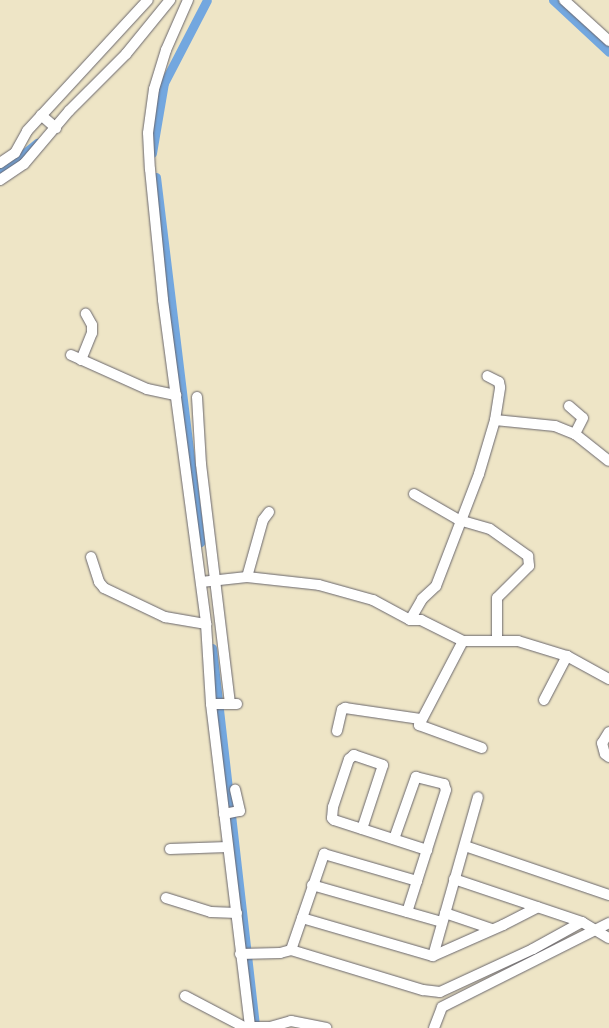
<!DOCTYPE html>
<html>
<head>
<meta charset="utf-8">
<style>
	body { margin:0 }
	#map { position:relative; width:609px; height:1028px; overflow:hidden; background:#eee5c6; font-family:"Sorts Mill Goudy",serif }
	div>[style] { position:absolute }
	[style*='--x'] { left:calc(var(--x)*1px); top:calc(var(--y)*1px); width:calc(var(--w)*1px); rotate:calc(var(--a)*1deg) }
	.canal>* { height:9px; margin:-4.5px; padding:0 4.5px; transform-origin:4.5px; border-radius:4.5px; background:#73a7df }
	.roads { filter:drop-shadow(0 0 1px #69666c) drop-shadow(0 0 1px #69666c) }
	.street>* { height:10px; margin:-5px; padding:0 5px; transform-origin:5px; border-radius:5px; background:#fff }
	span { translate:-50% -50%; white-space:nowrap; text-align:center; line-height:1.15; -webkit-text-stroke:3.5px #fcf5e5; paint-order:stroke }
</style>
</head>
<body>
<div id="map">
	<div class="canal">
		<i style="--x:553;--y:0;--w:76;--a:42.9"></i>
		<i style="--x:152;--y:153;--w:71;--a:-80.3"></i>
		<i style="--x:164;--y:83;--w:93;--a:-62.6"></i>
		<i style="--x:0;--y:173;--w:48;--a:-39"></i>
		<i style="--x:156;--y:177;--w:368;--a:83.1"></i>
		<i style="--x:212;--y:648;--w:382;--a:83.5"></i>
	</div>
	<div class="roads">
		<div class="street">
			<i style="--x:188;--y:0;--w:55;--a:113.7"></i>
			<i style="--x:166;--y:50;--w:41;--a:107.1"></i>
			<i style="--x:154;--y:89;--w:44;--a:97.8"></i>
			<i style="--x:148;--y:133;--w:36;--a:87"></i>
			<i style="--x:150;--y:169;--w:132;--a:84.3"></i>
			<i style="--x:163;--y:300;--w:327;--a:82.4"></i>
			<i style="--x:206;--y:624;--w:80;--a:86.4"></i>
			<i style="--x:211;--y:704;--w:326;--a:83.1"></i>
			<i style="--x:564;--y:0;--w:61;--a:42.3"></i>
			<i style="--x:41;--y:115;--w:20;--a:41"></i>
			<i style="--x:0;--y:163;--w:18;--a:-34"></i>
			<i style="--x:15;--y:153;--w:25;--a:-61"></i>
			<i style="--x:27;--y:131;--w:178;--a:-47.3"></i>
			<i style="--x:0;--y:180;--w:29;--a:-34"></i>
			<i style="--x:24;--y:164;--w:70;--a:-49.7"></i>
			<i style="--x:69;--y:111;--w:81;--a:-45"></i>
			<i style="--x:126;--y:54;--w:70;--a:-50.8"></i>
			<i style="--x:71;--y:355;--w:83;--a:24.1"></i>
			<i style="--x:147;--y:389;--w:30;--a:12"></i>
			<i style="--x:81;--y:360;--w:29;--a:-68"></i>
			<i style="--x:92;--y:333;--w:8;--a:-90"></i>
			<i style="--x:92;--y:325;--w:13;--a:-119"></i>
			<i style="--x:197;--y:397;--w:67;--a:86.6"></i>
			<i style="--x:201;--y:464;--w:241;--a:83.1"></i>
			<i style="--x:569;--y:406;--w:18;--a:41"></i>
			<i style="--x:583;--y:418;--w:18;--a:117"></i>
			<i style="--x:495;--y:420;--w:60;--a:5.7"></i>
			<i style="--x:555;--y:426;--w:22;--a:22"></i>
			<i style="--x:575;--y:434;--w:43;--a:38.5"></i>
			<i style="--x:414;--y:494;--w:52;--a:30"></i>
			<i style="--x:459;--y:520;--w:32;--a:16"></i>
			<i style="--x:490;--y:529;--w:47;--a:35.4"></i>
			<i style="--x:528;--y:556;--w:10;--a:84"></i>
			<i style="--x:529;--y:566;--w:45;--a:135"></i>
			<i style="--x:497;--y:598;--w:42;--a:90"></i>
			<i style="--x:91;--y:557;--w:26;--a:72"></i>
			<i style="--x:99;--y:582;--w:8;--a:50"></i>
			<i style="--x:104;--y:588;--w:68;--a:25.4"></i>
			<i style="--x:165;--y:617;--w:42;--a:9.7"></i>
			<i style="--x:247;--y:577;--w:59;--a:-74.3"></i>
			<i style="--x:263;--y:520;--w:10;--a:-53"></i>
			<i style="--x:201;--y:582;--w:46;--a:-6.2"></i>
			<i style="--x:247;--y:577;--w:72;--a:6.3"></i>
			<i style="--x:319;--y:585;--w:56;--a:15.5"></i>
			<i style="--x:373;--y:600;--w:42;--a:28.4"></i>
			<i style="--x:410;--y:620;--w:11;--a:0"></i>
			<i style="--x:421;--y:620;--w:47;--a:26.6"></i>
			<i style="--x:463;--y:641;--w:55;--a:0"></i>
			<i style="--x:518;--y:641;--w:51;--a:17"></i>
			<i style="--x:567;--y:656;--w:48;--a:28.7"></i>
			<i style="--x:410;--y:620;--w:24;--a:-60"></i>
			<i style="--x:422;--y:599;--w:19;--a:-43"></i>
			<i style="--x:436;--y:586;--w:120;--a:-69"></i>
			<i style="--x:479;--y:474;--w:56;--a:-73.5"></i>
			<i style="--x:495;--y:420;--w:33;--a:-81"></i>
			<i style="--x:500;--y:387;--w:5;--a:-101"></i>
			<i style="--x:499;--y:382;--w:13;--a:-153"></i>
			<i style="--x:463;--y:641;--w:95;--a:117.6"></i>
			<i style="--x:419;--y:725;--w:67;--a:20.1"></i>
			<i style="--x:544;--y:700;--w:50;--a:-62.4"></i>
			<i style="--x:211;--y:704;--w:26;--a:0"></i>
			<i style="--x:337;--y:731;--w:22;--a:-77"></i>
			<i style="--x:342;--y:710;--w:4;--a:-34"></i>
			<i style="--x:345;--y:708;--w:76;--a:8.3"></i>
			<i style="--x:609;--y:732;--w:13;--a:122"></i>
			<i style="--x:602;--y:743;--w:11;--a:75"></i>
			<i style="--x:605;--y:754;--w:5;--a:37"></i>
			<i style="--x:224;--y:814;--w:16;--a:-11"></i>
			<i style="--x:240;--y:811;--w:22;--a:-103"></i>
			<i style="--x:362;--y:829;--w:67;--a:-71.8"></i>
			<i style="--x:383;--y:765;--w:31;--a:-161"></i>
			<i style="--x:354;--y:755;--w:6;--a:141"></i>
			<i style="--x:349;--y:759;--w:51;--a:108.4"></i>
			<i style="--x:333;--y:807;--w:11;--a:95"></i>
			<i style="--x:332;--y:818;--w:3;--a:45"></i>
			<i style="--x:334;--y:820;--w:98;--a:17.9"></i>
			<i style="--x:394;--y:839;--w:66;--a:-70.5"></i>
			<i style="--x:416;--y:777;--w:29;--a:14"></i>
			<i style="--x:444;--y:784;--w:6;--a:72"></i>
			<i style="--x:446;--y:790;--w:128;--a:107.7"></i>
			<i style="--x:465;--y:846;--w:152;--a:18.8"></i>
			<i style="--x:170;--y:849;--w:58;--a:-2"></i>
			<i style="--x:454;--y:879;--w:135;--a:18.6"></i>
			<i style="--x:582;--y:922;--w:31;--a:31"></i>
			<i style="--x:312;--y:885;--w:135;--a:15.9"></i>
			<i style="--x:166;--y:898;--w:47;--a:17.3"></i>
			<i style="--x:211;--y:912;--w:26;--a:2"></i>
			<i style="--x:445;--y:913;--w:50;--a:18.8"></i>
			<i style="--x:302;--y:918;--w:136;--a:16.2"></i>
			<i style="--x:433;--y:956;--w:77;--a:-23.9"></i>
			<i style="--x:503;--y:925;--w:39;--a:-27"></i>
			<i style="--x:291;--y:950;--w:102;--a:-71"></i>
			<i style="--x:324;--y:854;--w:97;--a:16.2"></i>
			<i style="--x:240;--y:954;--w:40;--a:-1.4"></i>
			<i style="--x:280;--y:953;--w:11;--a:-15"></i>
			<i style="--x:291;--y:950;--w:138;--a:16.9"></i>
			<i style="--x:423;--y:990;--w:17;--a:7"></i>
			<i style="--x:440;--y:992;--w:102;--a:-24.8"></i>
			<i style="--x:533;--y:949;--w:56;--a:-28.9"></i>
			<i style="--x:433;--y:956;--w:165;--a:-74.2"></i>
			<i style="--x:185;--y:996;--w:67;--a:27.7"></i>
			<i style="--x:244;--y:1027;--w:26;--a:0"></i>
			<i style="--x:270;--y:1027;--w:22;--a:-16"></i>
			<i style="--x:291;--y:1021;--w:36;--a:11"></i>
			<i style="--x:434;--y:1028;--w:22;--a:-69"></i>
			<i style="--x:442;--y:1007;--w:187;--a:-26.7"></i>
		</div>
	</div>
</div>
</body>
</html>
